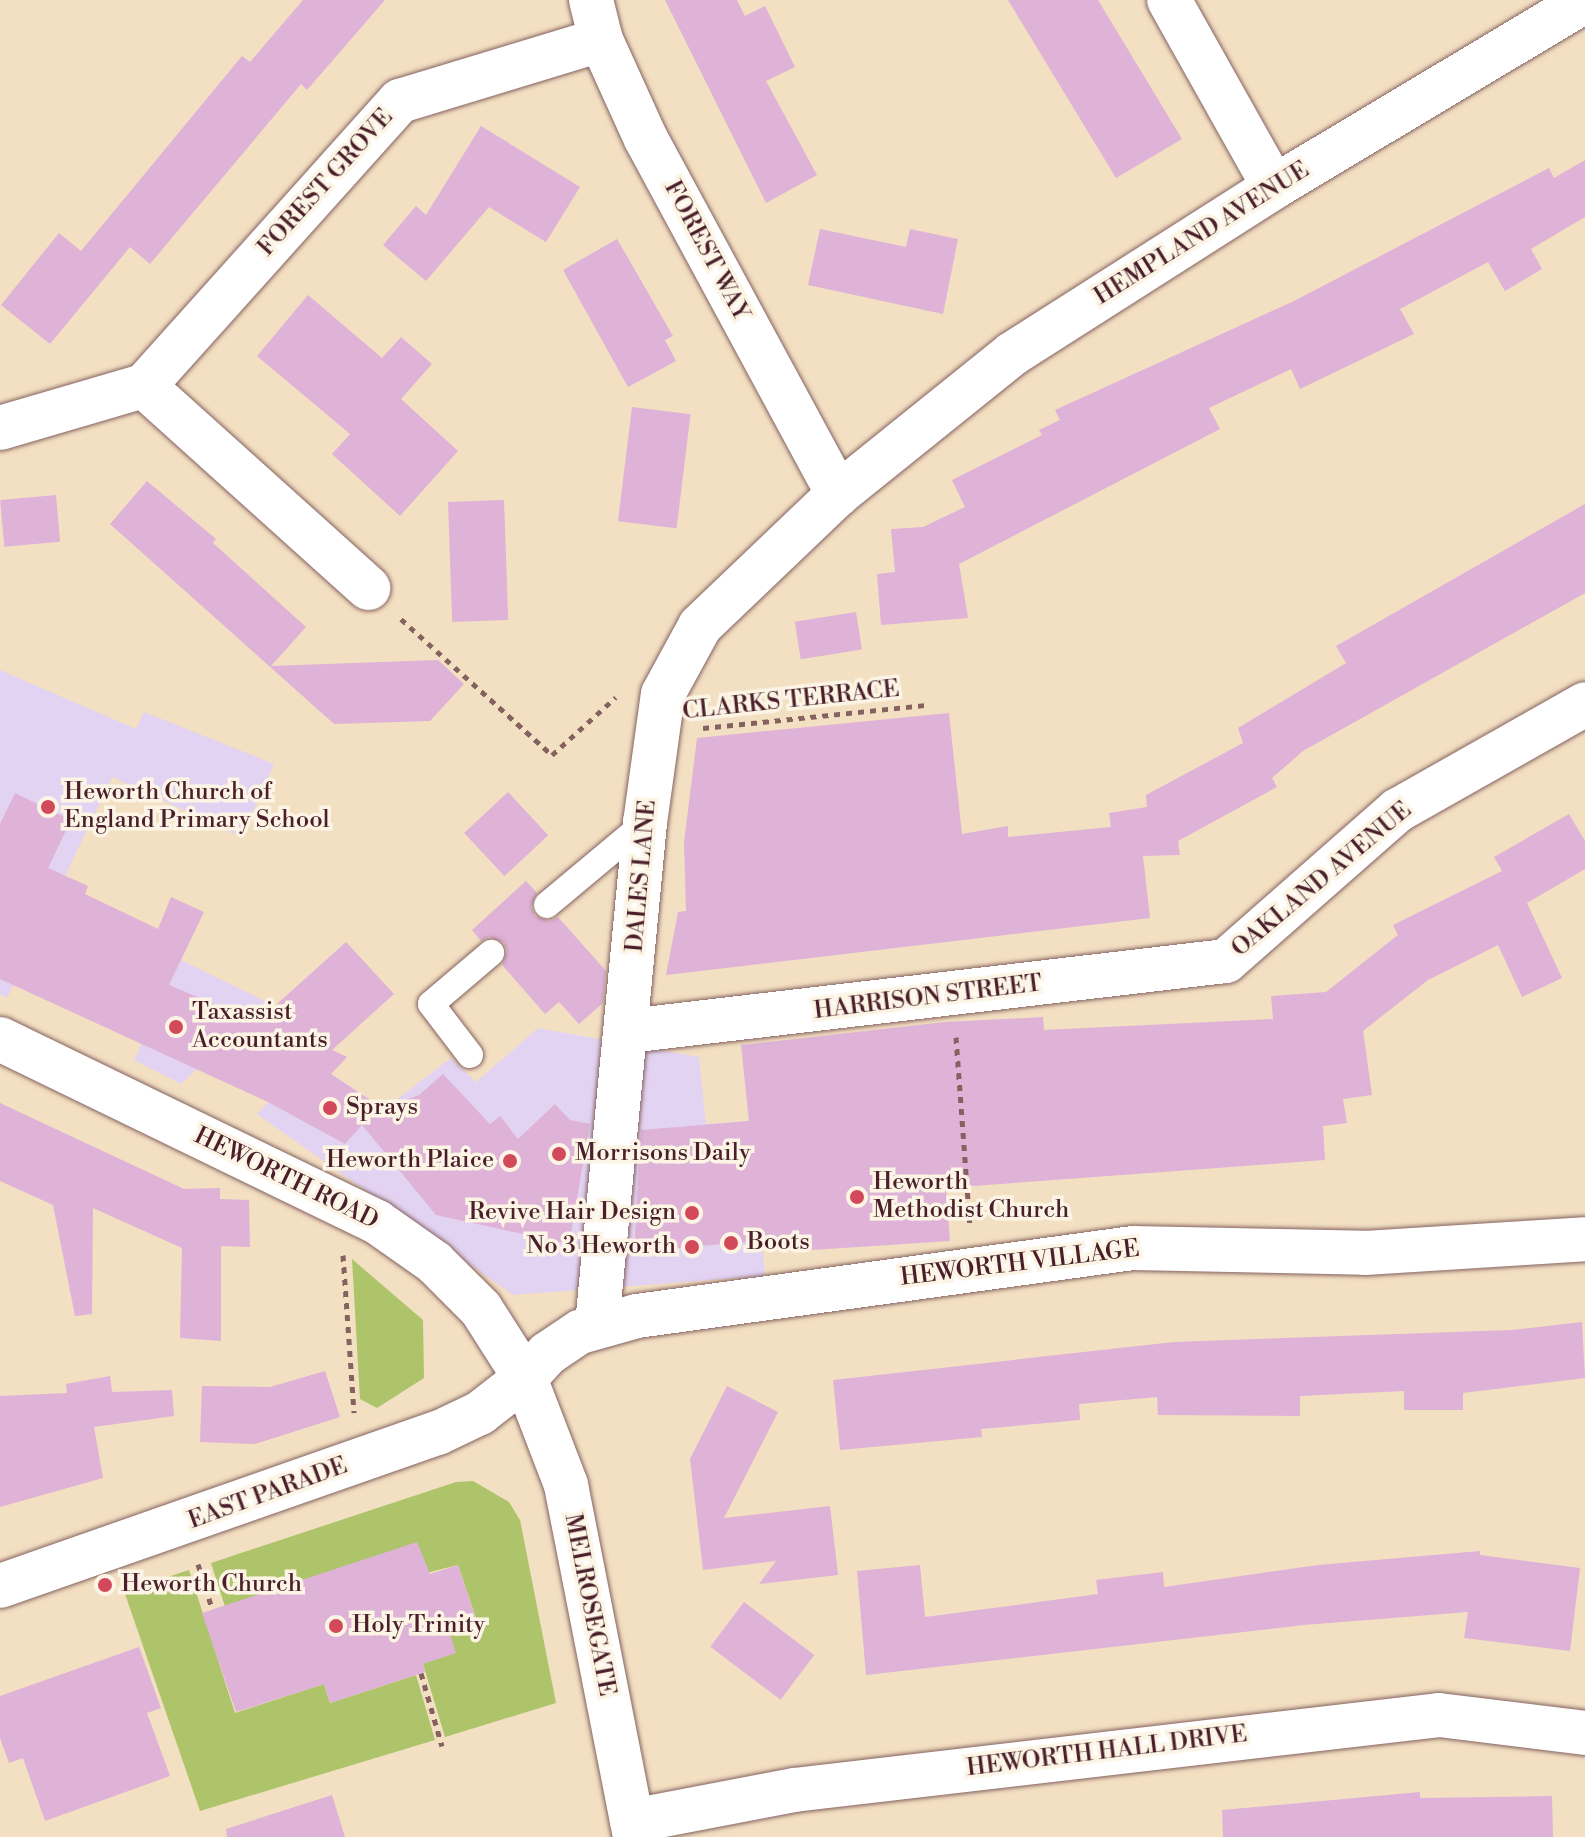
<!DOCTYPE html>
<html>
<head>
<meta charset="utf-8">
<style>
	body { margin:0 }
	#map { position:relative; width:1585px; height:1837px; overflow:hidden; background:#f3dfc2; font-family:"Libre Bodoni",serif }
	div>[style] { position:absolute }
	[style*='--x'] { left:calc(var(--x)*1px); top:calc(var(--y)*1px); width:calc(var(--w)*1px); rotate:calc(var(--a)*1deg) }
	.built>* { inset:0; background:#e3d3f2 }
	.green>* { inset:0; background:#adc46a }
	.building>* { inset:0; background:#deb3d7; transform-origin:0 0 }
	.path>* { height:5px; margin-top:-2.5px; transform-origin:0; background:repeating-linear-gradient(90deg,#856260 0 6px,transparent 0 12px) }
	.roads { filter:drop-shadow(0 0 2px #856260) drop-shadow(0 0 2px #856260) }
	.service>* { height:26px; margin:-13px; padding:0 13px; transform-origin:13px; border-radius:13px; background:#fff }
	.minor>* { height:44px; margin:-22px; padding:0 22px; transform-origin:22px; border-radius:22px; background:#fff }
	.tertiary>* { height:44px; margin:-22px; padding:0 22px; transform-origin:22px; border-radius:22px; background:#fff }
	.dots>* { width:22px; height:22px; translate:-50% -50%; box-sizing:border-box; border:4px solid #fcf5e5; border-radius:50% }
	span { translate:-50% -50%; white-space:nowrap; text-align:center; line-height:1.15; -webkit-text-stroke:7px #fcf5e5; paint-order:stroke }
	.street-label { font-size:24px; color:#4a1f2b }
	.poi-label { font-size:24px; color:#4a1f2b }
	.left { translate:0 -50%; text-align:left }
	.right { translate:-100% -50%; text-align:right }
</style>
</head>
<body>
<div id="map">
	<div class="built">
		<i style="clip-path:polygon(0 670px,136px 729px,144px 712px,274px 764px,242px 837px,112px 777px,7px 998px,0 994px)"></i>
		<i style="clip-path:polygon(181px 960px,267px 1002px,181px 1084px,134px 1060px)"></i>
		<i style="clip-path:polygon(538px 1028px,699px 1057px,706px 1124px,751px 1121px,765px 1276px,513px 1295px,257px 1114px,305px 1064px,331px 1074px,384px 1109px,451px 1058px,476px 1082px)"></i>
	</div>
	<div class="green">
		<i style="clip-path:polygon(352px 1259px,423px 1320px,424px 1378px,377px 1408px,360px 1399px)"></i>
		<i style="clip-path:polygon(473px 1481px,509px 1502px,520px 1520px,556px 1703px,445px 1737px,423px 1664px,449px 1631px,477px 1621px,458px 1565px,230px 1622px,211px 1563px,456px 1482px)"></i>
		<i style="clip-path:polygon(189px 1570px,235px 1713px,324px 1684px,330px 1703px,416px 1675px,435px 1740px,200px 1811px,124px 1591px)"></i>
	</div>
	<div class="building">
		<i style="clip-path:polygon(303px 0,385px 0,307px 90px,301px 84px,150px 264px,130px 247px,50px 344px,1px 305px,59px 233px,81px 251px,242px 56px,250px 62px)"></i>
		<i style="clip-path:polygon(665px 0,737px 0,745px 16px,765px 6px,795px 67px,766px 81px,817px 175px,766px 203px)"></i>
		<i style="clip-path:polygon(1008px 0,1098px 0,1182px 139px,1116px 178px)"></i>
		<i style="clip-path:polygon(481px 126px,580px 187px,546px 242px,489px 207px,426px 281px,383px 245px,416px 206px,426px 215px)"></i>
		<i style="clip-path:polygon(1585px 160px,1585px 217px,1531px 249px,1542px 269px,1505px 291px,1488px 262px,1400px 309px,1414px 334px,1300px 389px,1291px 369px,1209px 408px,1220px 429px,959px 564px,968px 618px,881px 625px,877px 574px,895px 572px,891px 529px,923px 527px,965px 507px,952px 480px,1042px 435px,1039px 430px,1060px 420px,1055px 410px,1294px 301px,1549px 168px,1554px 178px)"></i>
		<i style="clip-path:polygon(820px 229px,906px 247px,910px 229px,958px 239px,943px 314px,808px 285px)"></i>
		<i style="clip-path:polygon(617px 239px,673px 336px,665px 340px,676px 361px,628px 387px,563px 270px)"></i>
		<i style="clip-path:polygon(308px 295px,382px 358px,401px 337px,432px 364px,401px 399px,458px 451px,400px 516px,332px 454px,350px 434px,257px 356px)"></i>
		<i style="left:632px;top:407px;width:59px;height:115px;rotate:7deg"></i>
		<i style="clip-path:polygon(147px 481px,216px 539px,213px 543px,306px 627px,271px 666px,438px 660px,464px 684px,430px 721px,334px 724px,110px 524px)"></i>
		<i style="left:56px;top:495px;width:47px;height:56px;rotate:85deg"></i>
		<i style="left:504px;top:500px;width:120px;height:56px;rotate:88deg"></i>
		<i style="clip-path:polygon(1585px 504px,1585px 593px,1303px 751px,1272px 778px,1277px 787px,1178px 841px,1180px 855px,1143px 856px,1150px 918px,666px 975px,678px 912px,686px 911px,684px 842px,697px 738px,949px 713px,962px 834px,1008px 826px,1008px 837px,1111px 827px,1109px 813px,1147px 807px,1146px 795px,1243px 743px,1238px 728px,1346px 663px,1336px 646px)"></i>
		<i style="left:856px;top:612px;width:38px;height:62px;rotate:81deg"></i>
		<i style="left:508px;top:792px;width:59px;height:60px;rotate:47deg"></i>
		<i style="clip-path:polygon(15px 793px,71px 820px,48px 868px,88px 886px,85px 894px,158px 929px,171px 897px,204px 912px,169px 985px,257px 1022px,346px 942px,394px 994px,332px 1050px,347px 1057px,331px 1074px,379px 1106px,372px 1113px,419px 1095px,443px 1074px,490px 1124px,500px 1116px,518px 1139px,555px 1104px,570px 1120px,590px 1124px,569px 1244px,436px 1215px,362px 1125px,345px 1144px,268px 1102px,0 979px,0 824px)"></i>
		<i style="clip-path:polygon(1569px 814px,1585px 841px,1585px 869px,1527px 903px,1562px 978px,1522px 997px,1498px 945px,1428px 980px,1363px 1031px,1372px 1095px,1343px 1099px,1347px 1123px,1323px 1126px,1325px 1160px,946px 1188px,950px 1241px,812px 1250px,811px 1236px,634px 1252px,641px 1130px,749px 1121px,741px 1045px,945px 1022px,1043px 1017px,1044px 1030px,1273px 1019px,1271px 996px,1326px 992px,1398px 935px,1393px 925px,1502px 871px,1494px 857px)"></i>
		<i style="clip-path:polygon(526px 881px,537px 893px,531px 907px,535px 916px,549px 921px,558px 917px,606px 971px,603px 1003px,579px 1024px,559px 1002px,545px 1014px,502px 965px,507px 951px,503px 942px,489px 937px,481px 941px,472px 930px)"></i>
		<i style="clip-path:polygon(0 1103px,184px 1189px,220px 1188px,220px 1199px,249px 1200px,250px 1247px,221px 1246px,221px 1341px,180px 1338px,182px 1248px,93px 1208px,92px 1314px,75px 1316px,53px 1205px,0 1181px)"></i>
		<i style="clip-path:polygon(1582px 1322px,1585px 1378px,1463px 1393px,1463px 1410px,1404px 1410px,1404px 1391px,1300px 1396px,1300px 1416px,1158px 1415px,1157px 1397px,1079px 1404px,1080px 1420px,981px 1429px,982px 1437px,840px 1450px,833px 1380px,1174px 1342px,1512px 1330px)"></i>
		<i style="clip-path:polygon(325px 1371px,340px 1417px,255px 1444px,200px 1442px,202px 1386px,270px 1387px)"></i>
		<i style="clip-path:polygon(110px 1376px,112px 1392px,172px 1390px,174px 1416px,94px 1427px,103px 1478px,0 1507px,0 1396px,67px 1393px,66px 1384px)"></i>
		<i style="clip-path:polygon(727px 1386px,778px 1412px,724px 1518px,830px 1506px,838px 1575px,759px 1584px,776px 1561px,703px 1570px,690px 1459px)"></i>
		<i style="clip-path:polygon(417px 1542px,430px 1574px,458px 1565px,477px 1622px,449px 1631px,456px 1653px,423px 1664px,425px 1672px,330px 1703px,324px 1684px,236px 1712px,202px 1613px)"></i>
		<i style="clip-path:polygon(1480px 1551px,1480px 1555px,1580px 1568px,1570px 1651px,1464px 1638px,1468px 1612px,1304px 1625px,866px 1675px,857px 1571px,920px 1565px,925px 1617px,1098px 1594px,1096px 1580px,1163px 1572px,1164px 1587px,1318px 1565px)"></i>
		<i style="left:744px;top:1602px;width:88px;height:56px;rotate:37deg"></i>
		<i style="clip-path:polygon(139px 1647px,161px 1708px,147px 1713px,170px 1776px,45px 1821px,23px 1758px,9px 1763px,0 1738px,0 1696px)"></i>
		<i style="clip-path:polygon(1420px 1792px,1420px 1798px,1552px 1796px,1553px 1837px,1223px 1837px,1222px 1810px)"></i>
		<i style="clip-path:polygon(332px 1795px,345px 1837px,227px 1837px,226px 1829px)"></i>
	</div>
	<div class="path">
		<i style="--x:401;--y:619;--w:203;--a:42"></i>
		<i style="--x:552;--y:755;--w:86;--a:-42.2"></i>
		<i style="--x:703;--y:728;--w:225;--a:-5.9"></i>
		<i style="--x:956;--y:1037;--w:191;--a:85.8"></i>
		<i style="--x:343;--y:1255;--w:158;--a:86"></i>
		<i style="--x:198;--y:1564;--w:43;--a:72.4"></i>
		<i style="--x:421;--y:1673;--w:76;--a:74"></i>
	</div>
	<div class="roads">
		<div class="service">
			<i style="--x:547;--y:905;--w:128;--a:-39.9"></i>
			<i style="--x:470;--y:1055;--w:64;--a:-127.4"></i>
			<i style="--x:431;--y:1004;--w:79;--a:-40.4"></i>
		</div>
		<div class="minor">
			<i style="--x:591;--y:0;--w:41;--a:76"></i>
			<i style="--x:601;--y:40;--w:109;--a:65.6"></i>
			<i style="--x:646;--y:139;--w:404;--a:61.6"></i>
			<i style="--x:1169;--y:0;--w:214;--a:60.7"></i>
			<i style="--x:144;--y:386;--w:302;--a:42"></i>
			<i style="--x:0;--y:428;--w:150;--a:-16.3"></i>
			<i style="--x:144;--y:386;--w:383;--a:-48.1"></i>
			<i style="--x:400;--y:101;--w:210;--a:-16.9"></i>
			<i style="--x:628;--y:1031;--w:602;--a:-6.68"></i>
			<i style="--x:1226;--y:961;--w:229;--a:-41.3"></i>
			<i style="--x:1398;--y:810;--w:215;--a:-29.5"></i>
			<i style="--x:597;--y:1325;--w:504;--a:-84.54"></i>
			<i style="--x:645;--y:823;--w:130;--a:-82.1"></i>
			<i style="--x:663;--y:694;--w:77;--a:-61.4"></i>
			<i style="--x:700;--y:626;--w:191;--a:-43.7"></i>
			<i style="--x:838;--y:494;--w:223;--a:-38.8"></i>
			<i style="--x:1012;--y:354;--w:311;--a:-32.5"></i>
			<i style="--x:1274;--y:187;--w:362;--a:-30.9"></i>
			<i style="--x:525;--y:1378;--w:33;--a:-47"></i>
			<i style="--x:547;--y:1354;--w:40;--a:-34"></i>
			<i style="--x:580;--y:1332;--w:59;--a:-15.7"></i>
			<i style="--x:637;--y:1316;--w:501;--a:-7.81"></i>
			<i style="--x:1133;--y:1248;--w:232;--a:1.2"></i>
			<i style="--x:1365;--y:1253;--w:220;--a:-3.6"></i>
			<i style="--x:632;--y:1821;--w:165;--a:-10.8"></i>
			<i style="--x:794;--y:1790;--w:649;--a:-6.63"></i>
			<i style="--x:1439;--y:1715;--w:147;--a:7"></i>
		</div>
		<div class="tertiary">
			<i style="--x:0;--y:1039;--w:419;--a:25.9"></i>
			<i style="--x:377;--y:1222;--w:70;--a:35.1"></i>
			<i style="--x:434;--y:1262;--w:66;--a:45"></i>
			<i style="--x:481;--y:1309;--w:82;--a:57.5"></i>
			<i style="--x:525;--y:1378;--w:115;--a:69"></i>
			<i style="--x:566;--y:1485;--w:359;--a:78.9"></i>
			<i style="--x:0;--y:1586;--w:464;--a:-19.3"></i>
			<i style="--x:438;--y:1433;--w:47;--a:-25.5"></i>
			<i style="--x:480;--y:1413;--w:57;--a:-37.9"></i>
		</div>
	</div>
	<div class="dots">
		<i style="left:48px;top:807px;background:#d1495b"></i>
		<i style="left:176px;top:1027px;background:#d1495b"></i>
		<i style="left:330px;top:1108px;background:#d1495b"></i>
		<i style="left:559px;top:1154px;background:#d1495b"></i>
		<i style="left:510px;top:1161px;background:#d1495b"></i>
		<i style="left:857px;top:1197px;background:#d1495b"></i>
		<i style="left:692px;top:1213px;background:#d1495b"></i>
		<i style="left:731px;top:1243px;background:#d1495b"></i>
		<i style="left:692px;top:1247px;background:#d1495b"></i>
		<i style="left:105px;top:1585px;background:#d1495b"></i>
		<i style="left:336px;top:1626px;background:#d1495b"></i>
	</div>
	<div class="street-label">
		<span style="left:326px;top:183px;rotate:-48deg">FOREST GROVE</span>
		<span style="left:1202px;top:234px;rotate:-32deg">HEMPLAND AVENUE</span>
		<span style="left:706px;top:251px;rotate:62deg">FOREST WAY</span>
		<span style="left:791px;top:701px;rotate:-6deg">CLARKS TERRACE</span>
		<span style="left:642px;top:876px;rotate:-85deg">DALES LANE</span>
		<span style="left:1322px;top:880px;rotate:-40deg">OAKLAND AVENUE</span>
		<span style="left:928px;top:998px;rotate:-7deg">HARRISON STREET</span>
		<span style="left:286px;top:1179px;rotate:26deg">HEWORTH ROAD</span>
		<span style="left:1020px;top:1264px;rotate:-7deg">HEWORTH VILLAGE</span>
		<span style="left:268px;top:1494px;rotate:-20deg">EAST PARADE</span>
		<span style="left:589px;top:1605px;rotate:79deg">MELROSEGATE</span>
		<span style="left:1107px;top:1752px;rotate:-7deg">HEWORTH HALL DRIVE</span>
	</div>
	<div class="poi-label">
		<span class="left" style="left:64px;top:807px">Heworth Church of<br>England Primary School</span>
		<span class="left" style="left:192px;top:1027px">Taxassist<br>Accountants</span>
		<span class="left" style="left:346px;top:1108px">Sprays</span>
		<span class="left" style="left:575px;top:1154px">Morrisons Daily</span>
		<span class="right" style="left:494px;top:1161px">Heworth Plaice</span>
		<span class="left" style="left:873px;top:1197px">Heworth<br>Methodist Church</span>
		<span class="right" style="left:676px;top:1213px">Revive Hair Design</span>
		<span class="left" style="left:747px;top:1243px">Boots</span>
		<span class="right" style="left:676px;top:1247px">No 3 Heworth</span>
		<span class="left" style="left:121px;top:1585px">Heworth Church</span>
		<span class="left" style="left:352px;top:1626px">Holy Trinity</span>
	</div>
</div>
</body>
</html>
